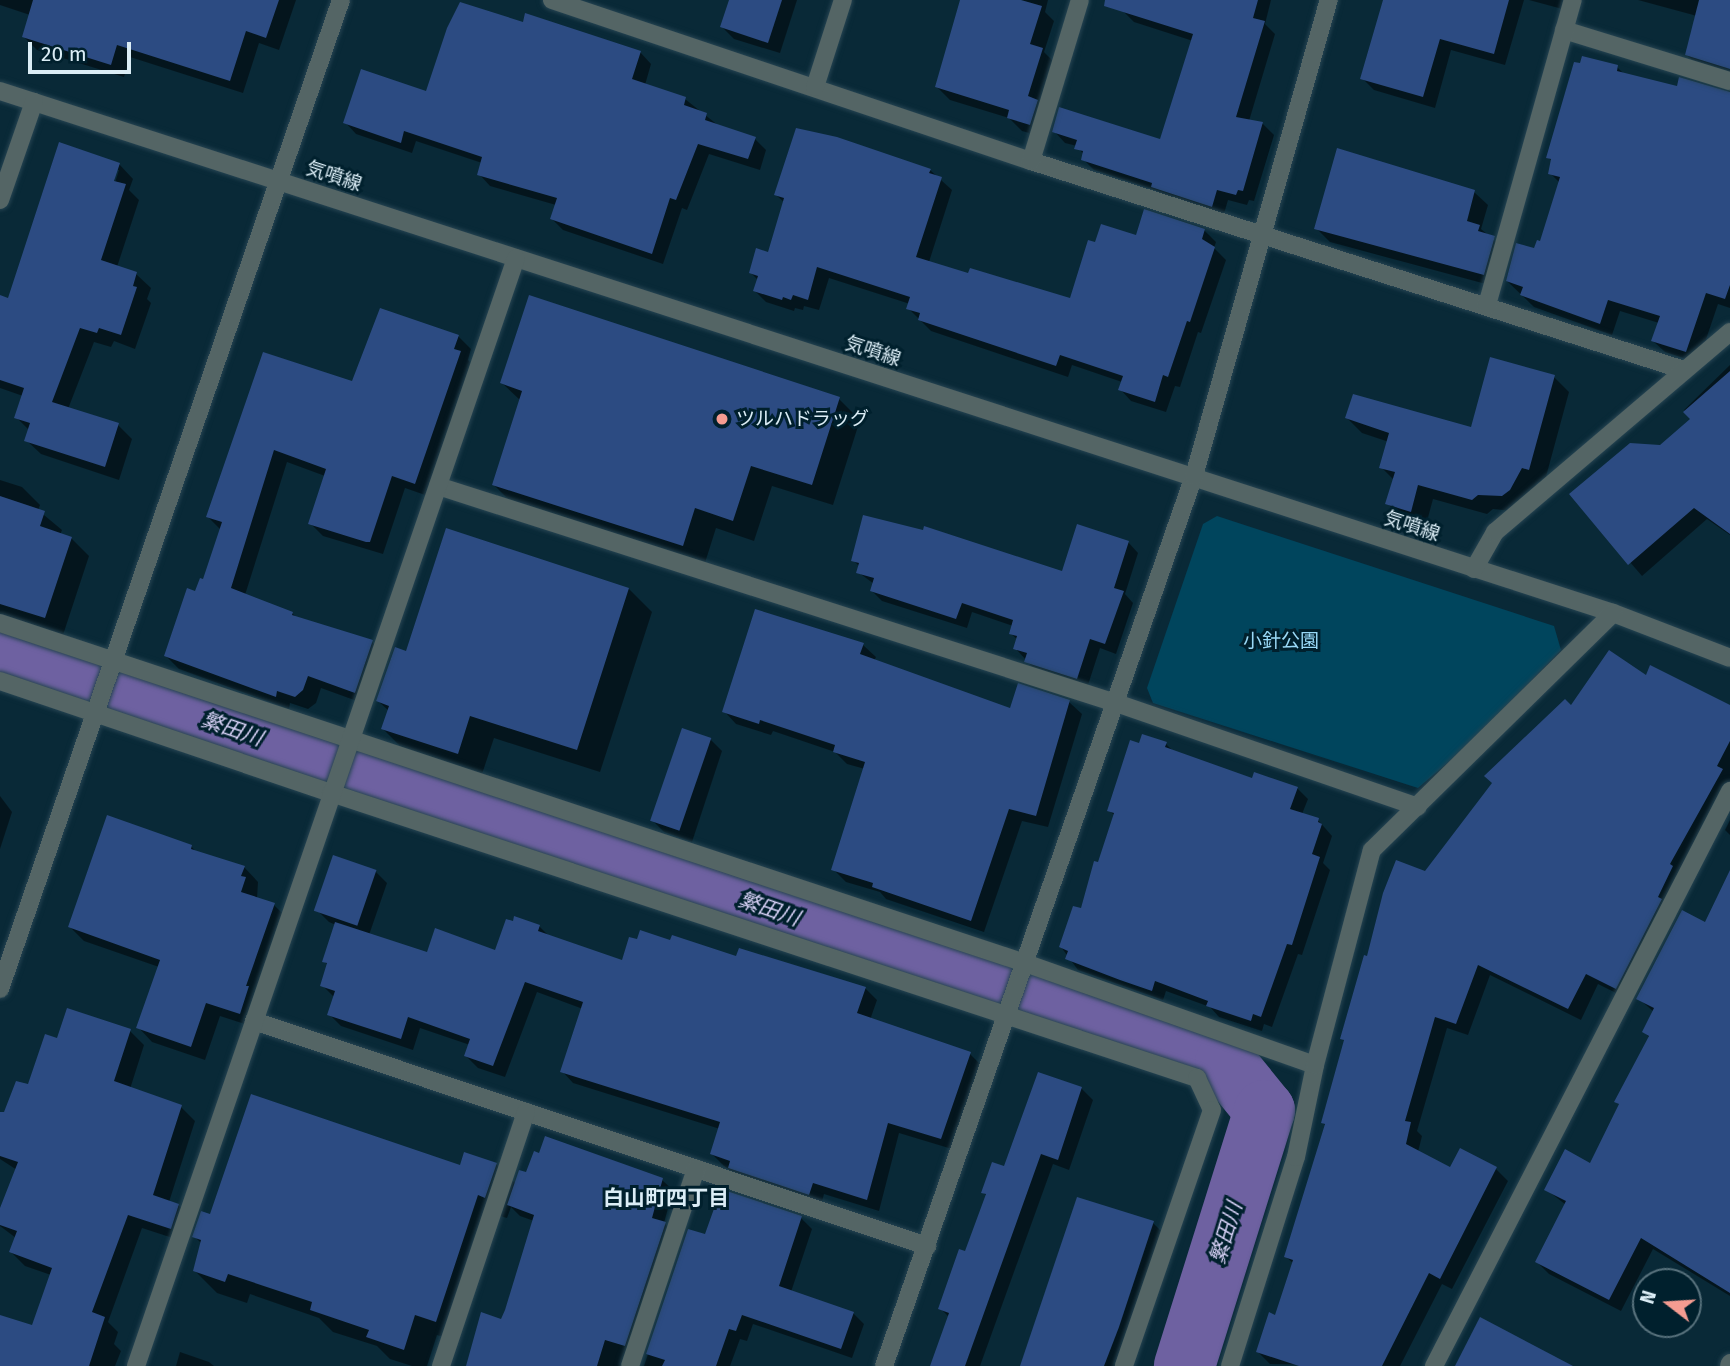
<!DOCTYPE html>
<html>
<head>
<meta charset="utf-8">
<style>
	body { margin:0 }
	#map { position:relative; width:1730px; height:1366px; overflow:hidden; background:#092937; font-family:"Fira Sans","Noto Sans JP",sans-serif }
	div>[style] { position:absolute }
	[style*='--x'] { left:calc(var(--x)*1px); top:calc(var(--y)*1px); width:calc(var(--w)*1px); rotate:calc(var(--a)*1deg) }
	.green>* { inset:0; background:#00455d }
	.shadow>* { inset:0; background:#0007 }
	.river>* { height:61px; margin:-30.5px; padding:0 30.5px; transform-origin:30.5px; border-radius:30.5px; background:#6e61a1 }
	.building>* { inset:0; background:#2c4b82; transform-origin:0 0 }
	.roads { filter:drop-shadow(0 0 2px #264452) drop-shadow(0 0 2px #264452) }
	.minor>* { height:18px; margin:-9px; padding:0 9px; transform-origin:9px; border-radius:9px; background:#546565 }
	.dots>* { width:19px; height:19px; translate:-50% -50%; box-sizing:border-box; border:4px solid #00202d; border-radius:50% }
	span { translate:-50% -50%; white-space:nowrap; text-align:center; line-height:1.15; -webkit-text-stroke:6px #00202d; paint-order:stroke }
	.street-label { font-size:19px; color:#dbedf6 }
	.poi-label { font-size:19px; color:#dbedf6 }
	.left { translate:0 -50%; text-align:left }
	.park-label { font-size:19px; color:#99d9f7 }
	.water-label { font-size:21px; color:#d7d1f6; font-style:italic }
	.neighbourhood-label { font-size:21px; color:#dbedf6; font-weight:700 }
	.north { position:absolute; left:1632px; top:1268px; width:70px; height:70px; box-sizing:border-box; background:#00202d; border:2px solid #58727d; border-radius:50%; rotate:287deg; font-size:19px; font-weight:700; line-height:28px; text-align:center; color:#dbedf6 }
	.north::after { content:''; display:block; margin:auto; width:24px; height:32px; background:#f59c91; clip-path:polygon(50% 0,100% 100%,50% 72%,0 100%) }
	.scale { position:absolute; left:28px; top:42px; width:103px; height:32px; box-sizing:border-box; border:4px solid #dbedf6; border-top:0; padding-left:9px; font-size:21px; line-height:24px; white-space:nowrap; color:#dbedf6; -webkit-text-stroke:5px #00202d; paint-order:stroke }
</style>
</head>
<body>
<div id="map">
	<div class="green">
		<i style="clip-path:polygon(1217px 516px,1554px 626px,1561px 650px,1465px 748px,1418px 788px,1153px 703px,1147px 688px,1203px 524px)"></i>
	</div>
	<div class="shadow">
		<i style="clip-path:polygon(0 0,296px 0,279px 50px,259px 43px,243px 93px,130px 57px,124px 77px,37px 50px,24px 37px,30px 15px,0 5px)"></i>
		<i style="clip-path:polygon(731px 0,797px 0,780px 53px,734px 39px,722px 27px)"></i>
		<i style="clip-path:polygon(962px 0,1048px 0,1045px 12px,1054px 21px,1044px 52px,1055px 63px,1043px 137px,1022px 131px,1009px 118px,950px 100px,937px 87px)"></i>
		<i style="clip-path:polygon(1127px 0,1271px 0,1265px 24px,1275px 34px,1249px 121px,1263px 124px,1274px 135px,1254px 201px,1249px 200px,1247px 205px,1228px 200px,1223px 217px,1164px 198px,1157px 191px,1094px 170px,1083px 159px,1084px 155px,1077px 146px,1065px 143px,1054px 131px,1161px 141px,1193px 41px,1134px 22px,1123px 11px)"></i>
		<i style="clip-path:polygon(1384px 0,1524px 0,1505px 65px,1451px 50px,1435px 108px,1374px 90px,1362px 78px)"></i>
		<i style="clip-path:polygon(1529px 0,1569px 0,1566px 10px)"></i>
		<i style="clip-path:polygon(1638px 0,1730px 0,1730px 76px,1699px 67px,1687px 55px,1697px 16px)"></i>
		<i style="clip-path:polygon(524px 24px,640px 52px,651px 64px,645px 85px,685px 99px,719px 126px,755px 139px,766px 150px,760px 170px,709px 154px,687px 210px,682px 208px,663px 264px,563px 230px,552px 219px,556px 205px,490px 186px,479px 174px,482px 163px,416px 141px,412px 153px,356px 134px,345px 122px,427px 93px)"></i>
		<i style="clip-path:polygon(1617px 67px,1625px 75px,1678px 88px,1730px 93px,1730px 308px,1718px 304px,1698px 363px,1665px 352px,1653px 341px,1659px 323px,1620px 311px,1612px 335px,1534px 307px,1507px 281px,1541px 244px,1560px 183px,1550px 173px,1553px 162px,1548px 157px)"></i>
		<i style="clip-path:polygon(evenodd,119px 164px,133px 179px,129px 190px,139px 200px,117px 267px,136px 274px,151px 288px,147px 299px,151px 303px,135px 349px,114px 341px,111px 347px,94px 342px,68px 409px,118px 425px,132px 439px,119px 480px,41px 454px,26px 440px,29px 430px,16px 417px,23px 396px,0 388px,0 297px,9px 300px,119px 164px,116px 170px,119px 170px,113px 189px,116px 170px)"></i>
		<i style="clip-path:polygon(930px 170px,952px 190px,929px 262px,969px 275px,1071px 300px,1097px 244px,1204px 230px,1216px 242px,1214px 248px,1226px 260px,1201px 333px,1198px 332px,1180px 387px,1175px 386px,1166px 412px,1131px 401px,1120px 389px,1122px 382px,1072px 365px,1068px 377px,931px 331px,908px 308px,910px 304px,829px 278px,819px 310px,804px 306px,803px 310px,795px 308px,794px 311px,766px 302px,755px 291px,758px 280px,751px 273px,769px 254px,785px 203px,776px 195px)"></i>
		<i style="clip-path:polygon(1474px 192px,1488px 205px,1481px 229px,1507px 251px,1497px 287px,1330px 242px,1316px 228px)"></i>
		<i style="clip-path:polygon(530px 298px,839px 399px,860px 420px,833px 505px,772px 486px,754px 541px,716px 528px,704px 566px,515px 506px,494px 485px,521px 401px,502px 383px)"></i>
		<i style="clip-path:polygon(458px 336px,471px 349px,468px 360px,473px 365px,428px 496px,405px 488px,383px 554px,323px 536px,310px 523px,325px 476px,287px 462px,245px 595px,292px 613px,298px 619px,372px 642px,385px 655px,368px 705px,321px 688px,316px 703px,308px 709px,290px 703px,289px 709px,179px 669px,166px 656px,204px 582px,221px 530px,208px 517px,264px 354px,353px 383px)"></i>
		<i style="clip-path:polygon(1730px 365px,1730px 535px,1707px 519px,1642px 576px,1572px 495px,1661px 447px,1692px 419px,1684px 410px)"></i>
		<i style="clip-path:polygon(1554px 377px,1569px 392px,1544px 484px,1538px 482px,1521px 508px,1513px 511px,1493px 509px,1487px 514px,1433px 499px,1426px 525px,1402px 518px,1387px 503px,1394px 480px,1381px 467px,1389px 442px,1362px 433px,1347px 418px,1472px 429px)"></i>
		<i style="clip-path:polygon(0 480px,22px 487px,40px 505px,38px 510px,62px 530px,60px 535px,71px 538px,89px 556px,63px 635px,0 614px)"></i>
		<i style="clip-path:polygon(1128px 542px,1138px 553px,1125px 594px,1133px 603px,1116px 654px,1100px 648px,1087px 688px,1037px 672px,1015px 648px,1018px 640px,1010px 633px,1013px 626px,972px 612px,967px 628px,882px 601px,872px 591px,874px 584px,858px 572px,860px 567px,853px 560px,1063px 573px)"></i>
		<i style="clip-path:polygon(629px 589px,652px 612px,600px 772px,494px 738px,481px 777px,406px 752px,383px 729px,389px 711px,378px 701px,407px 653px)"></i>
		<i style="clip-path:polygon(756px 611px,863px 645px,876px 657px,874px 661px,1012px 710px,1069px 702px,1082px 714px,1048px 827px,1022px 821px,984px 932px,886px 899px,880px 892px,846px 882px,833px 869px,865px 769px,847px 764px,835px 752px,773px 731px,771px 735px,736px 724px,724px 711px)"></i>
		<i style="clip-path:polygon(1646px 678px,1730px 707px,1730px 803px,1628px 999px,1598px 984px,1581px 1020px,1490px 975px,1468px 1035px,1447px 1028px,1417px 1131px,1422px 1136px,1418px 1152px,1451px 1170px,1461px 1151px,1496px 1169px,1508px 1181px,1452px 1289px,1442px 1284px,1400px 1366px,1270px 1364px,1258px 1352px,1276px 1317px,1294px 1264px,1286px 1257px,1326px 1126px,1323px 1123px,1345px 1042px,1342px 1038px,1368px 958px,1426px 873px,1572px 708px)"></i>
		<i style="clip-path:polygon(710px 739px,722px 751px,692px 842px,664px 832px,653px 821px)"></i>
		<i style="clip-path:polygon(1166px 744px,1175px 753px,1253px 780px,1297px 788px,1308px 799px,1302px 814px,1318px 820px,1332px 836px,1323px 863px,1330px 870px,1302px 955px,1298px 954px,1272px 1027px,1264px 1024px,1262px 1031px,1219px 1017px,1210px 1007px,1166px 991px,1163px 1000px,1078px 970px,1061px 947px,1082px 911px,1115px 816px,1109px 810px,1140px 745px)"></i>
		<i style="clip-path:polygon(0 796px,12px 812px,0 849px)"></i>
		<i style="clip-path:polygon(1730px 820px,1730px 835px,1725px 830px)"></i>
		<i style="clip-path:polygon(191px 846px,197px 853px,244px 867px,258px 882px,257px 899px,274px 905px,288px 919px,254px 1027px,220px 1016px,205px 1060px,152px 1042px,138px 1027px,159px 967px,84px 941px,70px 927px)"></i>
		<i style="clip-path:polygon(375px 871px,387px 883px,369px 935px,428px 955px,496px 952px,539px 926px,549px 936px,623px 962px,737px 958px,865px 988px,877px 1000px,870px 1020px,970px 1054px,981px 1065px,952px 1149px,899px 1133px,879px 1211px,824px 1194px,821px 1205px,742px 1179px,724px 1166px,712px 1154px,720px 1129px,573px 1083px,562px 1071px,583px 1009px,537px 992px,505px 1077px,478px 1068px,466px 1056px,470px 1045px,420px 1028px,413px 1050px,341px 1026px,329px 1014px,335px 998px,322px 985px,328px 965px,324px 961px,336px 925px,329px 922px,317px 910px)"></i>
		<i style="clip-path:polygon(1730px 874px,1730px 1296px,1653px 1249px,1621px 1311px,1549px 1274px,1537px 1262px,1566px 1205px,1547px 1190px,1591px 1165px,1621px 1106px,1616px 1102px,1650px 1038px,1644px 1032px,1654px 1012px,1638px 998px,1706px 924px)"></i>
		<i style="clip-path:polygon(130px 1031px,144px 1045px,130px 1089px,181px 1107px,195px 1121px,169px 1202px,179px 1206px,193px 1220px,185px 1242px,142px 1228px,108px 1322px,118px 1332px,114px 1344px,121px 1351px,115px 1366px,0 1366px,0 1316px,33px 1328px,51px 1275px,25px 1266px,11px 1252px,16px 1238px,0 1226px,0 1213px,17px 1170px,0 1159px,0 1126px,58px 1040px)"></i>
		<i style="clip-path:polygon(1081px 1088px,1093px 1100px,1069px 1170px,1053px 1164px,980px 1366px,932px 1366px,949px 1317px,940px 1308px,966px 1254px,987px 1196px,983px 1192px)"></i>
		<i style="clip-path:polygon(496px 1164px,516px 1184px,662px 1180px,673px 1190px,664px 1223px,676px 1235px,632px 1366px,468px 1366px,502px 1321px,534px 1221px,520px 1216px,511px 1207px,507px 1218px,500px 1216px,458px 1342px,437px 1335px,427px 1366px,412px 1366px,390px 1359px,377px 1346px,333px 1332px,319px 1318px,250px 1294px,247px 1303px,217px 1293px,195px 1271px,202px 1244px,194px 1236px,211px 1217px,461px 1167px)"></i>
		<i style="clip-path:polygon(801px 1218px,812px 1229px,791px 1292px,853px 1313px,864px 1324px,852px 1358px,753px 1324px,747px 1341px,740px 1339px,730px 1366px,644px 1366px,689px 1231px,706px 1236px)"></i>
		<i style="clip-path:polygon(1153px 1223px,1163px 1233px,1119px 1366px,1031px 1366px)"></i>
		<i style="clip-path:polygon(180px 1352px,209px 1362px,214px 1366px,176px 1366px)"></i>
	</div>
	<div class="river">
		<i style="--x:0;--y:651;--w:1292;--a:18.55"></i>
		<i style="--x:1225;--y:1062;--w:62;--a:50.9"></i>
		<i style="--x:1264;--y:1110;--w:268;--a:107.4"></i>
	</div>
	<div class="building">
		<i style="clip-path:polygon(33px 0,279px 0,266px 38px,246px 31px,230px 81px,117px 45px,111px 65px,22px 37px)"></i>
		<i style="clip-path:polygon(729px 0,782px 0,768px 43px,720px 27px)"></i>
		<i style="clip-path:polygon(960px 0,1021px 0,1042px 6px,1030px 44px,1043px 48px,1028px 96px,1038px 100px,1030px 125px,1007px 118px,1009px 110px,935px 87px)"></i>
		<i style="clip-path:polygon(1105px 0,1258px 0,1253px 18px,1265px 21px,1236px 117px,1263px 122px,1243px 191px,1238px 190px,1236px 195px,1217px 190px,1212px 207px,1151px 187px,1152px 183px,1081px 160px,1083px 151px,1074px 149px,1077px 140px,1052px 132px,1059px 107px,1160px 139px,1193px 34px,1104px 6px)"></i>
		<i style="clip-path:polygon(1383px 0,1509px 0,1494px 54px,1440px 39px,1423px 97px,1360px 79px)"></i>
		<i style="clip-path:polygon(1699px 0,1730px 0,1730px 69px,1685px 55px)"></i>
		<i style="clip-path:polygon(460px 2px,523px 22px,525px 13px,641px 51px,632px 79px,686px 97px,684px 105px,707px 113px,705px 120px,756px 137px,748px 159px,698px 144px,676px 200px,670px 198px,652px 254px,550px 219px,557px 198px,477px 175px,482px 157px,404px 131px,401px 143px,343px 123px,361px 69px,426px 91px,447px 28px)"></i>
		<i style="clip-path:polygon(1582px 56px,1618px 65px,1617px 71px,1677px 86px,1679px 77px,1730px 92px,1730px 285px,1725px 299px,1706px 293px,1686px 352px,1651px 341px,1660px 316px,1608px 300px,1600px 324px,1520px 295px,1523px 287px,1506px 281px,1516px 243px,1534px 248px,1537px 240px,1540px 241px,1560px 177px,1548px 174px,1551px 159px,1546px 158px,1574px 62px,1580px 63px)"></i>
		<i style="clip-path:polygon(796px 128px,837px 137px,931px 169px,929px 173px,942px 177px,916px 257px,968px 273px,970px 268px,1070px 298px,1088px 240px,1095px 242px,1101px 224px,1136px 235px,1144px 209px,1205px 229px,1202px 239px,1215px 247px,1190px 322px,1187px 321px,1168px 377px,1163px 375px,1155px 402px,1118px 390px,1123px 376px,1060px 355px,1056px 366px,918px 320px,920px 313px,906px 309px,910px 297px,817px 267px,808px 300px,793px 295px,791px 300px,783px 297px,782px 300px,753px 291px,758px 276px,749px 273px,756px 248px,768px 252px,784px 198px,774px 195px)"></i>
		<i style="clip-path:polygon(59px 142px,120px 163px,114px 181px,126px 184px,101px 260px,137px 272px,133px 286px,137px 287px,121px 335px,99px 328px,97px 333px,80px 328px,52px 402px,119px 423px,105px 467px,24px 441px,30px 423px,14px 418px,24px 388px,0 380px,0 295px,8px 298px)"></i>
		<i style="clip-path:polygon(1337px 148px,1475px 190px,1467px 221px,1480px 225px,1478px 231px,1495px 236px,1484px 275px,1314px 229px)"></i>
		<i style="clip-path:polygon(529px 295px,840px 397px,812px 485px,751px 466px,733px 521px,695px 508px,683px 546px,492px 485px,522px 391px,500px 383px)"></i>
		<i style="clip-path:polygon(380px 308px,459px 335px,454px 349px,461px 351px,415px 484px,392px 476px,370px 542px,366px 542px,308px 524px,326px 469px,274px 450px,231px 588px,293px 612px,292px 615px,373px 640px,355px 693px,308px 676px,303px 690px,295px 697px,277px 691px,276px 697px,164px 656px,187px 588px,195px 591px,200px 578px,203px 579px,222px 522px,206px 517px,263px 352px,352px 381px)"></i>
		<i style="clip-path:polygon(1490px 357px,1555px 375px,1529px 470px,1522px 468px,1510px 490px,1502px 496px,1478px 495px,1472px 500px,1418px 485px,1411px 512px,1385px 504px,1395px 472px,1379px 468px,1389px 433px,1345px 418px,1353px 394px,1471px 427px)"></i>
		<i style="clip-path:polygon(1730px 371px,1730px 534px,1694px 508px,1628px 565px,1569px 494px,1630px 443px,1660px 445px,1690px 419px,1683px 412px)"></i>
		<i style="clip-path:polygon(0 496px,45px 511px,40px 526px,72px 537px,45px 618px,0 604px)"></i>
		<i style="clip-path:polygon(863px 515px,923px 530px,924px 526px,1062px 571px,1077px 524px,1129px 541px,1114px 588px,1124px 591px,1105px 644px,1090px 639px,1077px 679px,1024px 662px,1027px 653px,1013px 649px,1017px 636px,1009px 634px,1013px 620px,962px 603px,956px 619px,870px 591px,874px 578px,856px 573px,859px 563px,851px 561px)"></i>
		<i style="clip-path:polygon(446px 528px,629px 588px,577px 750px,470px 716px,458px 754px,381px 729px,389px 706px,376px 701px,395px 647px,406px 651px)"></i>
		<i style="clip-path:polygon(755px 609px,864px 643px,860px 654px,1010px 708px,1018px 683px,1070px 700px,1036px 816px,1009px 809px,971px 921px,872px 887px,873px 883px,831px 870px,865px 762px,833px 752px,835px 745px,760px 720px,759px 724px,722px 712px)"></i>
		<i style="clip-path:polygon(1609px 650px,1646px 675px,1650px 665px,1730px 705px,1730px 741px,1717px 766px,1723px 769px,1670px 864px,1673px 866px,1658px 897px,1662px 899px,1616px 989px,1586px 974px,1568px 1009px,1478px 965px,1456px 1024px,1435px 1017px,1405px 1121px,1411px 1122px,1406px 1144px,1450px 1167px,1460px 1148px,1497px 1167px,1440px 1279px,1429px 1273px,1382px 1366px,1299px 1366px,1256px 1352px,1269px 1312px,1275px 1315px,1293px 1260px,1284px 1257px,1325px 1124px,1321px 1123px,1344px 1040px,1340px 1039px,1364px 955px,1367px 956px,1383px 893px,1396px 860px,1425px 871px,1492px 783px,1484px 776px,1565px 699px,1571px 705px)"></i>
		<i style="left:682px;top:728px;width:31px;height:98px;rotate:19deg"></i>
		<i style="clip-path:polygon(1142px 734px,1167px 742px,1165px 747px,1252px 778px,1254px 772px,1298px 787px,1290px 809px,1319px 818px,1318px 822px,1322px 824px,1312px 854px,1320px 857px,1292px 945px,1287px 944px,1261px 1017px,1253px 1014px,1251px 1021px,1206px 1006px,1208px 1001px,1155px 981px,1152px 991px,1120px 980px,1065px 959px,1068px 951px,1059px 947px,1073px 906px,1081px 908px,1094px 861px,1098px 862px,1114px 813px,1107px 811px,1130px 740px,1139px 743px)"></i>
		<i style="clip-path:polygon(107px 815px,192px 845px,191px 849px,245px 866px,241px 876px,246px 877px,241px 892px,275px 903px,246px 986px,249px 986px,240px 1014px,206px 1003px,191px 1047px,136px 1028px,160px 960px,68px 927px)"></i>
		<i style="left:333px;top:855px;width:46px;height:59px;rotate:19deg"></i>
		<i style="clip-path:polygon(1730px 870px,1730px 1293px,1641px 1238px,1609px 1300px,1535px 1262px,1566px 1201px,1544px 1190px,1565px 1149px,1590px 1163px,1619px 1104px,1614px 1102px,1649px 1036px,1642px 1032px,1654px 1008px,1636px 999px,1682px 910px,1705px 922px)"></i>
		<i style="clip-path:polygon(514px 916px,540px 925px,538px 931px,622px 960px,629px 937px,637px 939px,640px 930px,670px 940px,672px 935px,736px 956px,739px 948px,866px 987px,857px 1013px,971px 1052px,941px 1139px,888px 1123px,867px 1200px,813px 1183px,809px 1195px,728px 1168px,730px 1161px,710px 1154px,720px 1122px,560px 1072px,583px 1002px,525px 982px,493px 1066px,464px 1056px,470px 1039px,408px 1017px,401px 1039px,327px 1015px,335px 991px,320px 986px,327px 963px,322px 962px,335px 922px,427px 952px,435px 928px,495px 950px,506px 919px,513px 921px)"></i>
		<i style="clip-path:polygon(67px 1008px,131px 1029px,114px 1081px,182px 1105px,153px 1195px,179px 1204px,171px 1229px,128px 1215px,92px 1312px,105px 1317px,89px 1366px,0 1366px,0 1315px,32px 1325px,52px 1268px,9px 1252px,17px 1231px,0 1225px,0 1208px,18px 1162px,0 1156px,0 1112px,4px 1112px,16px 1081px,28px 1084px,45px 1034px,57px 1038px)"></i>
		<i style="clip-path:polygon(1038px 1072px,1082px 1087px,1058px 1160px,1041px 1154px,965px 1366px,930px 1366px,949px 1313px,938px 1309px,959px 1249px,965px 1251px,986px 1194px,981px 1193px,992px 1162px,1004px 1166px)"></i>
		<i style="clip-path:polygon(251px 1094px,460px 1165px,464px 1152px,497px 1163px,485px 1198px,478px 1195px,436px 1322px,415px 1315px,404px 1350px,366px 1337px,369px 1330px,310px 1310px,312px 1302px,228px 1274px,225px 1282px,193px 1271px,201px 1240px,192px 1237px,201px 1211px,210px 1214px)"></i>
		<i style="clip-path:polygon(545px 1136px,663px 1178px,652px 1218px,666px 1222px,625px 1346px,605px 1340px,597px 1366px,466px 1366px,481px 1312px,501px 1319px,505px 1310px,534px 1215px,507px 1205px,519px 1170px,526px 1172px,534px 1151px,539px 1153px)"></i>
		<i style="clip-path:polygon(721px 1189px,802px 1216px,779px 1286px,854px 1312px,841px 1349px,742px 1315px,736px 1331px,729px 1329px,716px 1366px,662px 1366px,665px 1360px,646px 1354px,688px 1229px,705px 1234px)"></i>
		<i style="clip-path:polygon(1077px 1197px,1154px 1221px,1119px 1327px,1104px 1366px,1020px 1366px)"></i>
		<i style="clip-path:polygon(1480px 1317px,1573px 1366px,1455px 1366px)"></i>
	</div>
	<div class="roads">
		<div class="minor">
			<i style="--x:552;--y:0;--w:505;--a:18.58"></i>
			<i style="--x:1031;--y:161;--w:686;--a:17.75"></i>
			<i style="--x:1564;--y:30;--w:174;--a:17.1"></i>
			<i style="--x:815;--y:87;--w:91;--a:-72.2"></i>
			<i style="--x:0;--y:91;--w:1695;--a:17.93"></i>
			<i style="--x:1613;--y:613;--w:125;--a:21"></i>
			<i style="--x:1031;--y:161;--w:168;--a:-73.1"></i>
			<i style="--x:0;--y:200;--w:104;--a:-70.9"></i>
			<i style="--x:1487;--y:305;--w:317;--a:-74.3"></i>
			<i style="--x:438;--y:486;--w:712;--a:17.75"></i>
			<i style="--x:1116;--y:703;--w:319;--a:19"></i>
			<i style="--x:1474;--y:569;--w:43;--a:-60.4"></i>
			<i style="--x:1495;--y:532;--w:309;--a:-40.4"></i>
			<i style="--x:0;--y:623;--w:1080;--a:18.35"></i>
			<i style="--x:1025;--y:963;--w:307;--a:19.4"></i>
			<i style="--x:0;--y:681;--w:349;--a:18.7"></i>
			<i style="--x:331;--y:793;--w:912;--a:18.22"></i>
			<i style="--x:1197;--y:1078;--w:35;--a:65"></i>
			<i style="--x:1212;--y:1110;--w:271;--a:109"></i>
			<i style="--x:0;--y:989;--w:1046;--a:-70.98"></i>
			<i style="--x:254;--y:1021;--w:710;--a:18.49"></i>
			<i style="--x:136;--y:1366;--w:1171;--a:-71.07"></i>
			<i style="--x:441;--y:1366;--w:268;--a:-71.5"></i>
			<i style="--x:630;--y:1366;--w:208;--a:-71.5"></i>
			<i style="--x:884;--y:1366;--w:942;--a:-70.8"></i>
			<i style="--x:1194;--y:476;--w:495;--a:-74.2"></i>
			<i style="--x:1230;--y:1366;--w:219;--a:-72.5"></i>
			<i style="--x:1296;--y:1157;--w:94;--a:-78.3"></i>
			<i style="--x:1315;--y:1065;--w:222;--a:-75.2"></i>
			<i style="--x:1372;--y:850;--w:338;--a:-44.5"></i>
			<i style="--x:1434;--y:1366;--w:647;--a:-62.76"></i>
			<i style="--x:1729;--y:1366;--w:3;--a:-72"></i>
		</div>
	</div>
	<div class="dots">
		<i style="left:722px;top:419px;background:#f59c91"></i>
	</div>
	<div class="street-label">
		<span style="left:334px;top:176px;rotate:18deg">気噴線</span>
		<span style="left:873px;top:351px;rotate:18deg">気噴線</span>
		<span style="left:1412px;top:526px;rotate:18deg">気噴線</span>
	</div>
	<div class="poi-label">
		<span class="left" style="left:736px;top:419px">ツルハドラッグ</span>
	</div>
	<div class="park-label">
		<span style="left:1281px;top:641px">小針公園</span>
	</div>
	<div class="water-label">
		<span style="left:232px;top:729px;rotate:19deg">繁田川</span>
		<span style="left:769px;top:909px;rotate:19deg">繁田川</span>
		<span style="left:1226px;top:1233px;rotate:-73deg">繁田川</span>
	</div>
	<div class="neighbourhood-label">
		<span style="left:666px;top:1198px">白山町四丁目</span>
	</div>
	<div class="north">N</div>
	<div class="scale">20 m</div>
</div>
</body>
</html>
